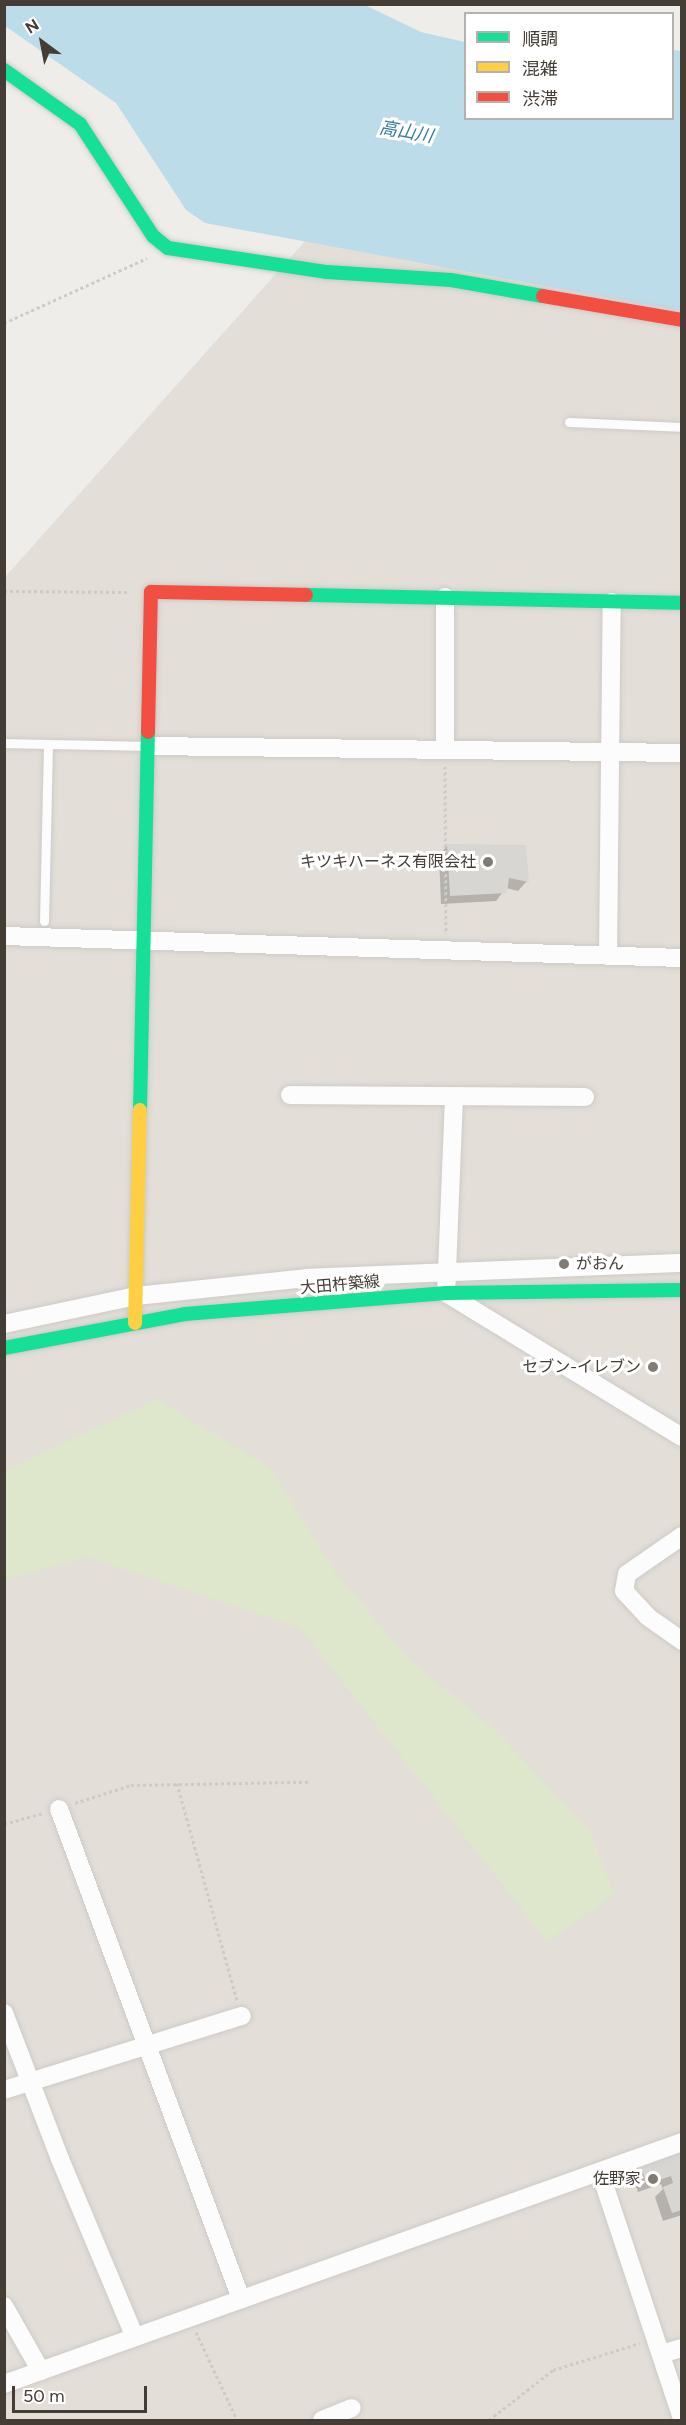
<!DOCTYPE html>
<html>
<head>
<meta charset="utf-8">
<style>
	body { margin:0 }
	#map { position:relative; width:686px; height:2425px; overflow:hidden; background:#efedea; font-family:Figtree,"Noto Sans JP",sans-serif }
	div>[style] { position:absolute }
	[style*='--x'] { left:calc(var(--x)*1px); top:calc(var(--y)*1px); width:calc(var(--w)*1px); rotate:calc(var(--a)*1deg) }
	.residential>* { inset:0; background:#e3ded7 }
	.green>* { inset:0; background:#dee7cc }
	.water>* { inset:0; background:#bddce9 }
	.shadow>* { inset:0; background:#0003 }
	.building>* { inset:0; background:#d8d6d2 }
	.path>* { height:3px; margin-top:-1.5px; transform-origin:0; background:repeating-linear-gradient(90deg,#cdcbc7 0 3px,transparent 0 6px) }
	.roads { filter:drop-shadow(0 0 2px #cdcac7) drop-shadow(0 0 2px #cdcac7) }
	.lane>* { height:9px; margin:-4.5px; padding:0 4.5px; transform-origin:4.5px; border-radius:4.5px; background:#fdfcfc }
	.street>* { height:18px; margin:-9px; padding:0 9px; transform-origin:9px; border-radius:9px; background:#fdfcfc }
	.fast>* { height:14px; margin:-7px; padding:0 7px; transform-origin:7px; border-radius:7px; background:#16e098 }
	.slow>* { height:14px; margin:-7px; padding:0 7px; transform-origin:7px; border-radius:7px; background:#ffcf43 }
	.jam>* { height:14px; margin:-7px; padding:0 7px; transform-origin:7px; border-radius:7px; background:#f24e42 }
	.dots>* { width:16px; height:16px; translate:-50% -50%; box-sizing:border-box; border:3px solid #fff; border-radius:50% }
	span { translate:-50% -50%; white-space:nowrap; text-align:center; line-height:1.15; -webkit-text-stroke:6px #fff; paint-order:stroke }
	.poi-label { font-size:16px; color:#443d36 }
	.right { translate:-100% -50%; text-align:right }
	.left { translate:0 -50%; text-align:left }
	.street-label { font-size:16px; color:#443d36 }
	.water-label { font-size:18px; color:#377c9f; font-style:italic }
	.frame { position:absolute; inset:0; border:6px solid #443d36; pointer-events:none }
	.legend { position:absolute; left:464px; top:12px; width:210px; height:108px; box-sizing:border-box; background:#fff; border:2px solid #b4b1af; margin:0; padding:8px 10px; list-style:none; font-size:18px; color:#443d36 }
	.legend li { display:flex; align-items:center; gap:12px; height:30px }
	.legend b { width:30px; border:2px solid #b4b1af }
	.north { position:absolute; left:12px; top:12px; width:60px; height:60px; -webkit-text-stroke:4px #fff; paint-order:stroke; rotate:328deg; font-size:16px; font-weight:700; line-height:24px; text-align:center; color:#443d36 }
	.north::after { content:''; display:block; margin:auto; width:21px; height:27px; background:#443d36; clip-path:polygon(50% 0,100% 100%,50% 72%,0 100%) }
	.scale { position:absolute; left:12px; top:2386px; width:135px; height:27px; box-sizing:border-box; border:3px solid #443d36; border-top:0; padding-left:8px; font-size:18px; line-height:21px; white-space:nowrap; color:#443d36; -webkit-text-stroke:4px #fff; paint-order:stroke }
</style>
</head>
<body>
<div id="map">
	<div class="residential">
		<i style="clip-path:polygon(358px 182px,681px 250px,681px 2420px,5px 2420px,5px 577px)"></i>
	</div>
	<div class="green">
		<i style="clip-path:polygon(157px 1399px,270px 1468px,336px 1573px,410px 1661px,494px 1729px,591px 1833px,614px 1895px,547px 1941px,300px 1628px,87px 1557px,5px 1580px,5px 1471px)"></i>
	</div>
	<div class="water">
		<i style="clip-path:polygon(5px 5px,365px 5px,421px 32px,465px 42px,466px 118px,672px 118px,673px 50px,681px 51px,681px 311px,205px 223px,186px 210px,116px 103px,5px 26px)"></i>
	</div>
	<div class="shadow">
		<i style="clip-path:polygon(448px 845px,527px 881px,518px 891px,506px 888px,496px 901px,441px 904px,439px 855px)"></i>
		<i style="clip-path:polygon(682px 2153px,682px 2215px,663px 2221px,655px 2197px,663px 2189px,661px 2184px,638px 2192px,633px 2178px,642px 2169px)"></i>
	</div>
	<div class="building">
		<i style="clip-path:polygon(447px 844px,526px 845px,529px 882px,509px 878px,507px 893px,450px 896px)"></i>
		<i style="clip-path:polygon(682px 2150px,682px 2210px,672px 2213px,663px 2187px,673px 2183px,671px 2176px,647px 2184px,641px 2168px)"></i>
	</div>
	<div class="path">
		<i style="--x:4;--y:323;--w:157;--a:-24.4"></i>
		<i style="--x:4;--y:591;--w:125;--a:0.5"></i>
		<i style="--x:445;--y:766;--w:168;--a:89.7"></i>
		<i style="--x:177;--y:1783;--w:226;--a:74.6"></i>
		<i style="--x:75;--y:1803;--w:59;--a:-17.8"></i>
		<i style="--x:131;--y:1785;--w:180;--a:-1"></i>
		<i style="--x:4;--y:1824;--w:41;--a:-15.8"></i>
		<i style="--x:196;--y:2332;--w:97;--a:65"></i>
		<i style="--x:489;--y:2420;--w:81;--a:-38"></i>
		<i style="--x:553;--y:2370;--w:91;--a:-17.2"></i>
	</div>
	<div class="roads">
		<div class="lane">
			<i style="--x:569;--y:422;--w:113;--a:2.5"></i>
			<i style="--x:4;--y:743;--w:143;--a:1.2"></i>
			<i style="--x:44;--y:921;--w:177;--a:-88.7"></i>
		</div>
		<div class="street">
			<i style="--x:445;--y:597;--w:153;--a:90"></i>
			<i style="--x:149;--y:746;--w:533;--a:0.75"></i>
			<i style="--x:4;--y:936;--w:678;--a:1.86"></i>
			<i style="--x:608;--y:956;--w:354;--a:-89.4"></i>
			<i style="--x:290;--y:1095;--w:295;--a:0.4"></i>
			<i style="--x:454;--y:1097;--w:196;--a:92.3"></i>
			<i style="--x:446;--y:1293;--w:276;--a:31.4"></i>
			<i style="--x:4;--y:1324;--w:135;--a:-12"></i>
			<i style="--x:136;--y:1296;--w:171;--a:-6"></i>
			<i style="--x:306;--y:1278;--w:376;--a:-2.3"></i>
			<i style="--x:682;--y:1536;--w:67;--a:145.4"></i>
			<i style="--x:627;--y:1574;--w:17;--a:100"></i>
			<i style="--x:624;--y:1591;--w:35;--a:47"></i>
			<i style="--x:648;--y:1617;--w:42;--a:35.2"></i>
			<i style="--x:59;--y:1809;--w:523;--a:69.62"></i>
			<i style="--x:4;--y:2013;--w:156;--a:69"></i>
			<i style="--x:60;--y:2159;--w:193;--a:67.2"></i>
			<i style="--x:4;--y:2090;--w:249;--a:-17.3"></i>
			<i style="--x:600;--y:2172;--w:260;--a:71.6"></i>
			<i style="--x:4;--y:2306;--w:75;--a:60.4"></i>
			<i style="--x:661;--y:2354;--w:22;--a:-16"></i>
			<i style="--x:4;--y:2384;--w:720;--a:-19.64"></i>
			<i style="--x:322;--y:2420;--w:32;--a:-22"></i>
		</div>
		<div class="fast">
			<i style="--x:4;--y:70;--w:93;--a:35.4"></i>
			<i style="--x:80;--y:124;--w:134;--a:56.9"></i>
			<i style="--x:153;--y:236;--w:19;--a:39"></i>
			<i style="--x:168;--y:248;--w:161;--a:8.6"></i>
			<i style="--x:327;--y:272;--w:124;--a:3.7"></i>
			<i style="--x:451;--y:280;--w:93;--a:9.9"></i>
			<i style="--x:306;--y:595;--w:376;--a:1.2"></i>
			<i style="--x:140;--y:1110;--w:378;--a:-88.8"></i>
			<i style="--x:4;--y:1348;--w:184;--a:-10.6"></i>
			<i style="--x:185;--y:1314;--w:262;--a:-4.6"></i>
			<i style="--x:446;--y:1293;--w:236;--a:-0.7"></i>
		</div>
		<div class="slow">
			<i style="--x:135;--y:1323;--w:213;--a:-88.7"></i>
		</div>
		<div class="jam">
			<i style="--x:543;--y:296;--w:141;--a:9.8"></i>
			<i style="--x:148;--y:732;--w:140;--a:-88.8"></i>
			<i style="--x:151;--y:592;--w:155;--a:1.1"></i>
		</div>
	</div>
	<div class="dots">
		<i style="left:488px;top:862px;background:#807b75"></i>
		<i style="left:564px;top:1264px;background:#807b75"></i>
		<i style="left:653px;top:1367px;background:#807b75"></i>
		<i style="left:653px;top:2179px;background:#807b75"></i>
	</div>
	<div class="poi-label">
		<span class="right" style="left:476px;top:862px">キツキハーネス有限会社</span>
		<span class="left" style="left:576px;top:1264px">がおん</span>
		<span class="right" style="left:641px;top:1367px">セブン-イレブン</span>
		<span class="right" style="left:641px;top:2179px">佐野家</span>
	</div>
	<div class="street-label">
		<span style="left:340px;top:1285px;rotate:-5deg">大田杵築線</span>
	</div>
	<div class="water-label">
		<span style="left:406px;top:132px;rotate:10deg">高山川</span>
	</div>
	<div class="frame"></div>
	<ul class="legend">
	<li><b style="height:8px;background:#16e098"></b>順調</li>
	<li><b style="height:8px;background:#ffcf43"></b>混雑</li>
	<li><b style="height:8px;background:#f24e42"></b>渋滞</li>
	</ul>
	<div class="north">N</div>
	<div class="scale">50 m</div>
</div>
</body>
</html>
